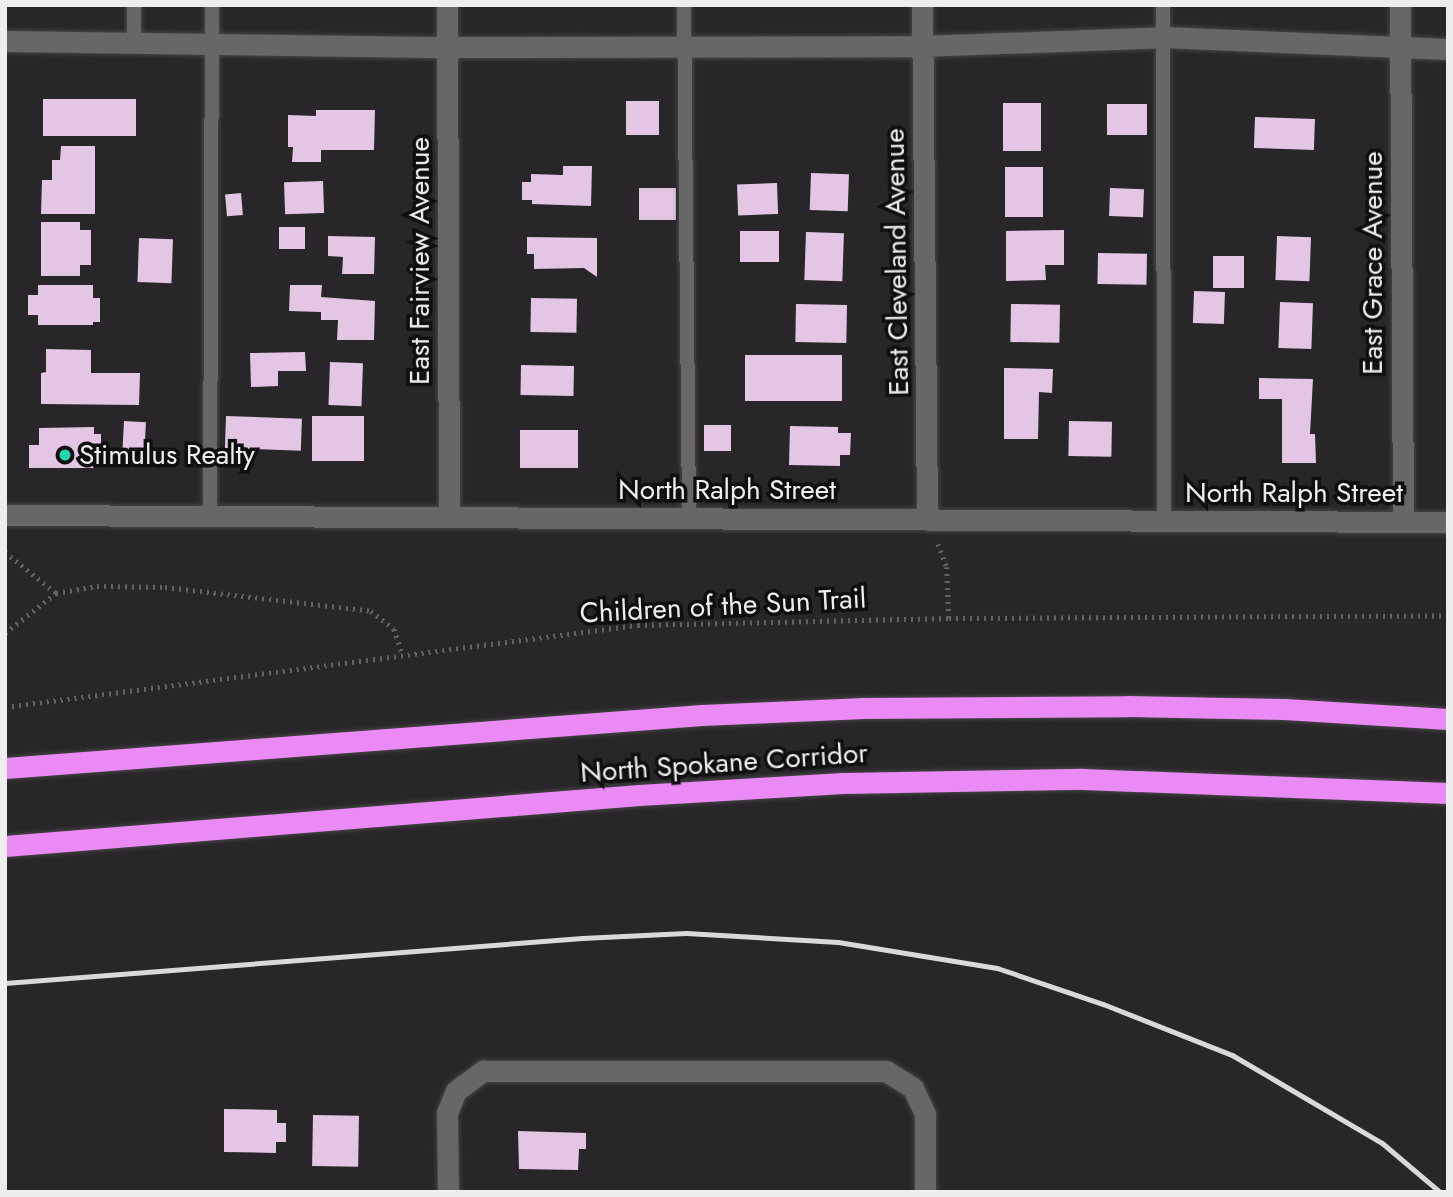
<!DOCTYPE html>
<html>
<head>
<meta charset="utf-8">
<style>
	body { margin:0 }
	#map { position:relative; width:1453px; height:1197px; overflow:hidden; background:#282628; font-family:Jost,sans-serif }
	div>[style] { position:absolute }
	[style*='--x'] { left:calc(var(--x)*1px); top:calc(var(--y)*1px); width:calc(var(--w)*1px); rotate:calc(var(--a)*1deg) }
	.building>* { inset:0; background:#e2c6e4; transform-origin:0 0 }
	.path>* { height:4.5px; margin-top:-2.25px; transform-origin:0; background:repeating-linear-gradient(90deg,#646264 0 2px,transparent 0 7px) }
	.roads { filter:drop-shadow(0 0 2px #464546) drop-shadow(0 0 2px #464546) }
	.lane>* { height:14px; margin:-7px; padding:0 7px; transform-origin:7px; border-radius:7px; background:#696669 }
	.street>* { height:21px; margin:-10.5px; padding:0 10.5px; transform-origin:10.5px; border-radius:10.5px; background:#696669 }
	.highway>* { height:21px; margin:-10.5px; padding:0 10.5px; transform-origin:10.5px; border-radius:10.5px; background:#ea8af4 }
	.rail>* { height:5px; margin:-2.5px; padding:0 2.5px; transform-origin:2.5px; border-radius:2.5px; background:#dad9da }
	.dots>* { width:19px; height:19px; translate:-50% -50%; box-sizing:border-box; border:4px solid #100f10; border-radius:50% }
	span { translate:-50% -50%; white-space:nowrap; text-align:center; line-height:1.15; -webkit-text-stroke:7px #100f10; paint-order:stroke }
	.street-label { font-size:28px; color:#efeeef }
	.poi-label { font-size:28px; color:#efeeef }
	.left { translate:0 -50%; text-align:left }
	.frame { position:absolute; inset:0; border:7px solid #efeeef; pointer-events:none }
</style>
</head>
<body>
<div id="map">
	<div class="building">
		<i style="left:43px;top:99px;width:93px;height:37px"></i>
		<i style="left:626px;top:101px;width:33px;height:34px"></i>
		<i style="left:1003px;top:103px;width:38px;height:48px"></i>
		<i style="left:1107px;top:104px;width:40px;height:31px"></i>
		<i style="clip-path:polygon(316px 110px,375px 110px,374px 150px,321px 150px,321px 162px,292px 162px,293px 147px,288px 147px,288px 115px,316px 116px)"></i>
		<i style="left:1255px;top:117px;width:60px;height:31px;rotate:2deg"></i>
		<i style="clip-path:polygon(61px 146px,95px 146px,95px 214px,41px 214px,42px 180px,52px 180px,52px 160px,60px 160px)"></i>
		<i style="clip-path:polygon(563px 166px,592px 166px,591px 206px,532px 204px,532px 200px,522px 200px,522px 182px,531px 182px,531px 174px,563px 175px)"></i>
		<i style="left:1005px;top:167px;width:38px;height:50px"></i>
		<i style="left:811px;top:173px;width:38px;height:37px;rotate:2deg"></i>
		<i style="left:323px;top:181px;width:32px;height:39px;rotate:88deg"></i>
		<i style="left:777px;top:183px;width:31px;height:40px;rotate:88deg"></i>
		<i style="left:676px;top:188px;width:32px;height:37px;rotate:90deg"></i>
		<i style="left:1110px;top:188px;width:34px;height:28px;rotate:2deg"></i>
		<i style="left:241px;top:193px;width:22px;height:16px;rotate:85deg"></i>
		<i style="clip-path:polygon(41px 222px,80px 222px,80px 230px,91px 230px,91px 265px,80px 265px,80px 276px,41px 276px)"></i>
		<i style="left:279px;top:227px;width:26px;height:22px"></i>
		<i style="clip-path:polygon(1064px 230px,1064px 265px,1045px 265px,1046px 280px,1006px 281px,1006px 231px)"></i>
		<i style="left:740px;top:231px;width:39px;height:31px"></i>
		<i style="left:806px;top:232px;width:38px;height:48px;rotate:2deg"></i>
		<i style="clip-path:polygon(328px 236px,375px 237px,374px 274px,342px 274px,343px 257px,328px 256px)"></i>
		<i style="left:1277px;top:236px;width:34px;height:44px;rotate:2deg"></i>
		<i style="clip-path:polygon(527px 237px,597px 238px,597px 277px,584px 268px,534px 269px,534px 254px,527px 254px)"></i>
		<i style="left:139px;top:238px;width:34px;height:44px;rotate:2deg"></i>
		<i style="left:1098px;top:253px;width:49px;height:31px;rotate:1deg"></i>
		<i style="left:1213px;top:256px;width:31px;height:32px"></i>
		<i style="clip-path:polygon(38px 285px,93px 285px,93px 298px,100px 298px,100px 322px,93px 322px,93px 325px,38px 325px,38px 315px,28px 315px,28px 295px,38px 295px)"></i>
		<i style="clip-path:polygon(290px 285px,322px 285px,321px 297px,375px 301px,374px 340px,337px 340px,338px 320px,321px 320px,321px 312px,289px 311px)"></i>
		<i style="left:1194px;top:291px;width:31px;height:32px;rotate:2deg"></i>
		<i style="left:531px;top:298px;width:46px;height:34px;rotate:1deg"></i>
		<i style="left:1280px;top:302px;width:33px;height:46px;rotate:2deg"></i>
		<i style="left:796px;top:304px;width:51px;height:38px;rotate:1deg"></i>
		<i style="left:1011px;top:304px;width:49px;height:38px;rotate:1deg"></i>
		<i style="clip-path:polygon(46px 349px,91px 350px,91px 373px,140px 373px,139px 405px,41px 404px,41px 373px,46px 372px)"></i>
		<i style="clip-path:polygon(305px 352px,306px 371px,278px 371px,278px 386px,251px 387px,250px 353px)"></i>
		<i style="left:745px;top:355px;width:97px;height:46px"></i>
		<i style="left:330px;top:362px;width:33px;height:43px;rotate:2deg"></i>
		<i style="left:521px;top:365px;width:53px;height:30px;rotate:1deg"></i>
		<i style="clip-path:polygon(1004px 368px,1053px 369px,1052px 393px,1039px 392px,1038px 439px,1004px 439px)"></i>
		<i style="clip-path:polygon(1259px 378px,1313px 379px,1310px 434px,1315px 434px,1316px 463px,1282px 463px,1282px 399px,1259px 399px)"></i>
		<i style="left:226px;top:416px;width:76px;height:32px;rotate:2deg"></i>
		<i style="left:312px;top:416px;width:52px;height:45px"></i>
		<i style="left:124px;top:421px;width:22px;height:29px;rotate:3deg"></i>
		<i style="left:1069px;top:421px;width:43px;height:35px;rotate:1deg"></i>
		<i style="left:704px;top:425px;width:27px;height:26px"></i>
		<i style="clip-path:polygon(790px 426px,838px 427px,838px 433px,851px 433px,850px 455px,840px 455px,840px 466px,789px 465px)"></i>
		<i style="clip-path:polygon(94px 427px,94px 434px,101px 434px,101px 465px,94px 465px,94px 468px,29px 468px,29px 445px,39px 445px,39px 428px)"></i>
		<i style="left:520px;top:430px;width:58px;height:38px"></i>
		<i style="clip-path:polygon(224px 1109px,277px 1110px,277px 1123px,286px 1123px,286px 1142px,276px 1142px,276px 1153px,224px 1152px)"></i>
		<i style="left:313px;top:1115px;width:46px;height:51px;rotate:1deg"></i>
		<i style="clip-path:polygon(518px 1131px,586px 1133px,586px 1149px,579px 1149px,578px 1170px,519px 1169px)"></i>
	</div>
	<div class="path">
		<i style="--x:938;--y:544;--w:25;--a:69"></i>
		<i style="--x:947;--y:567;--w:51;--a:87.8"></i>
		<i style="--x:5;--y:552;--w:65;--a:38.8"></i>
		<i style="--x:5;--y:633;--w:65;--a:-38.1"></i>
		<i style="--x:56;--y:593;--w:42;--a:-9.7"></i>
		<i style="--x:97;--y:586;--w:68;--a:0.8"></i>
		<i style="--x:165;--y:587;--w:207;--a:6.6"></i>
		<i style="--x:371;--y:611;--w:29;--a:38"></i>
		<i style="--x:394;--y:629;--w:28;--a:71"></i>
		<i style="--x:5;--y:707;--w:638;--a:-7.38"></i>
		<i style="--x:638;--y:625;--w:311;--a:-1.3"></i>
		<i style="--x:949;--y:618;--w:499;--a:-0.3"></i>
	</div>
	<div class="roads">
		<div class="lane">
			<i style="--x:134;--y:5;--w:37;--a:90"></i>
			<i style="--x:684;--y:5;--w:513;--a:89.44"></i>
			<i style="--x:1163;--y:5;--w:515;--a:89.89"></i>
			<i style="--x:210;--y:516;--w:511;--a:-89.78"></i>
		</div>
		<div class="street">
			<i style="--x:447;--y:5;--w:511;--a:89.78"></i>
			<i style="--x:922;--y:5;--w:513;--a:89.44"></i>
			<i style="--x:1400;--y:5;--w:516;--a:89.67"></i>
			<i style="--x:5;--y:41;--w:442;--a:0.8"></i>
			<i style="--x:447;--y:47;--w:475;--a:-0.1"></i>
			<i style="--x:922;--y:46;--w:241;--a:-2.1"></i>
			<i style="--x:1163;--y:37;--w:285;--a:2.4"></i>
			<i style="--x:5;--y:515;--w:1443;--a:0.28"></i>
			<i style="--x:448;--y:1192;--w:79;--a:-90.7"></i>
			<i style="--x:447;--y:1113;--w:24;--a:-68"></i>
			<i style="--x:456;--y:1091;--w:34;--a:-37"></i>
			<i style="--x:483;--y:1071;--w:403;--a:0"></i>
			<i style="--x:886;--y:1071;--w:32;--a:32"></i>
			<i style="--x:913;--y:1088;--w:29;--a:65"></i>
			<i style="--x:925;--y:1114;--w:78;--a:90"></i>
		</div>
		<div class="highway">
			<i style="--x:5;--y:768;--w:699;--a:-4.35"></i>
			<i style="--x:702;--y:715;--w:162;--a:-2.5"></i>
			<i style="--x:864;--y:708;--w:264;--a:-0.4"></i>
			<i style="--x:1128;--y:706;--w:156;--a:1.1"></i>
			<i style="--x:1284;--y:709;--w:164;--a:3.5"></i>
			<i style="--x:5;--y:846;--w:636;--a:-4.6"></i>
			<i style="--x:639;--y:795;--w:204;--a:-3.4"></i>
			<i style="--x:843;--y:783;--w:240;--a:-1"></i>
			<i style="--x:1083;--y:779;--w:365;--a:2.2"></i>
		</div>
	</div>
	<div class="rail">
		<i style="--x:5;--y:983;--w:579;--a:-4.46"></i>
		<i style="--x:582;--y:938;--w:104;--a:-2.8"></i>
		<i style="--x:686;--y:933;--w:152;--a:3.4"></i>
		<i style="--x:838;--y:942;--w:161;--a:9.3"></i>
		<i style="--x:997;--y:968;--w:112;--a:18.8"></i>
		<i style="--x:1103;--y:1004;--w:139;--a:21.6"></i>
		<i style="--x:1232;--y:1055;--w:174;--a:30.4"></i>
		<i style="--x:1382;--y:1143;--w:76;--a:40.2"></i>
	</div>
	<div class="dots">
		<i style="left:65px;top:455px;background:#1fd5b0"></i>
	</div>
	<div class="street-label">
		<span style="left:420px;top:261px;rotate:-90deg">East Fairview Avenue</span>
		<span style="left:897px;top:262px;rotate:-91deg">East Cleveland Avenue</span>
		<span style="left:1373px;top:263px;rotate:-90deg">East Grace Avenue</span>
		<span style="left:727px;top:490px">North Ralph Street</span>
		<span style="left:1294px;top:493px">North Ralph Street</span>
		<span style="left:723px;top:606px;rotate:-3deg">Children of the Sun Trail</span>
		<span style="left:724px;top:763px;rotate:-4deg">North Spokane Corridor</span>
	</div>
	<div class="poi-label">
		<span class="left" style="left:79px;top:455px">Stimulus Realty</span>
	</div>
	<div class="frame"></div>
</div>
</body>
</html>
